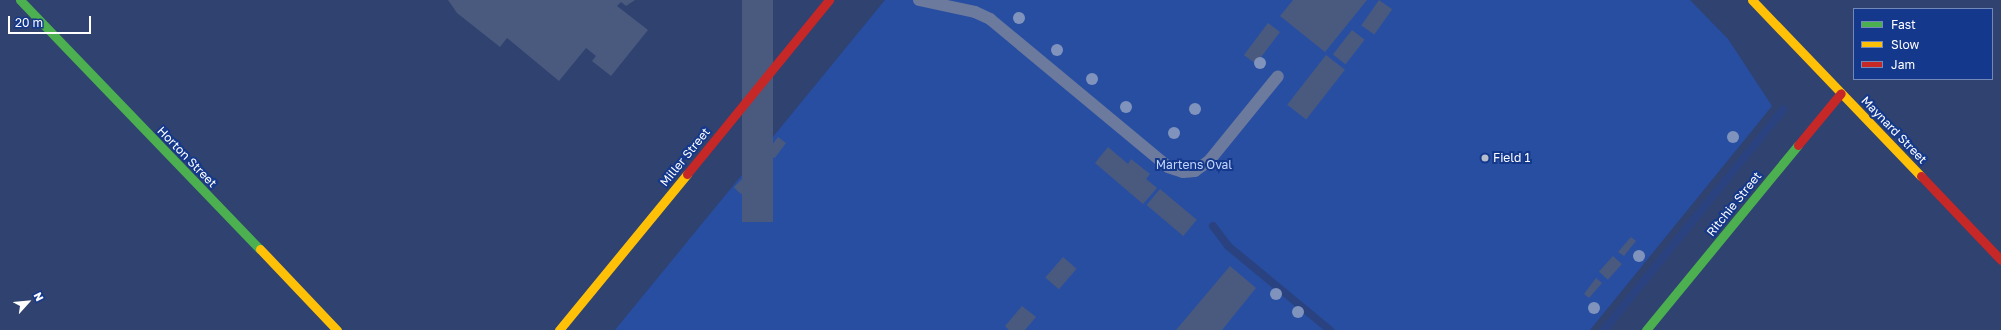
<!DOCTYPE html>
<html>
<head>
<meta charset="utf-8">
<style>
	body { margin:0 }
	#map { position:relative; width:2001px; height:330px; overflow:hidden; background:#2f4270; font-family:"Golos Text",sans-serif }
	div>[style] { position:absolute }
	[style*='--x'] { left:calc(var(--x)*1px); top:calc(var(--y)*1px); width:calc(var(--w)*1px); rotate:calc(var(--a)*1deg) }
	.green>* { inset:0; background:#284ea2 }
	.stream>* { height:8px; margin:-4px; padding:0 4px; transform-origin:4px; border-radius:4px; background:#2a4380 }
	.building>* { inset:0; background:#4a5a7e; transform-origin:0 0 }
	.lane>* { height:12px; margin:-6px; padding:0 6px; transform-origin:6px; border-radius:6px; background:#6b7a9d }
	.fast>* { height:9px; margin:-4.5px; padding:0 4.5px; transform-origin:4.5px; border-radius:4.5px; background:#4caf50 }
	.slow>* { height:9px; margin:-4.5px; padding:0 4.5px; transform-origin:4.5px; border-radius:4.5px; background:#ffc107 }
	.jam>* { height:9px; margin:-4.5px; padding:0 4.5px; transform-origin:4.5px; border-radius:4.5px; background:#c62828 }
	.trees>* { width:12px; height:12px; margin:-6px; border-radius:50%; background:#8093bc }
	.dots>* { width:11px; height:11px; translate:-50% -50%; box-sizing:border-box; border:2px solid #14388b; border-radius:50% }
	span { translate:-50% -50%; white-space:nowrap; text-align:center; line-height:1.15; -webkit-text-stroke:4px #14388b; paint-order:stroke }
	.street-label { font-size:12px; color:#fff }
	.poi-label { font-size:12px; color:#fff }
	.left { translate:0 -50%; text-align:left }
	.park-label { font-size:12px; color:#c3d5fb }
	.legend { position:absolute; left:1853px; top:8px; width:140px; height:72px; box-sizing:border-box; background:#14388b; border:1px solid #7288b9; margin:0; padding:5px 7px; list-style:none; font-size:12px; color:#fff }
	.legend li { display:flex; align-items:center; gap:8px; height:20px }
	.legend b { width:20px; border:1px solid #7288b9 }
	.north { position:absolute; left:8px; top:282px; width:40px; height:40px; -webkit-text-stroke:3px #14388b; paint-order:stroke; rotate:63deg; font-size:11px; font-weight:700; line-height:16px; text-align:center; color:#fff }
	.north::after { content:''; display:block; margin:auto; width:14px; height:18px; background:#fff; clip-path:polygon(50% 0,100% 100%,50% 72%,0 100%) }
	.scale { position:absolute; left:8px; top:16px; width:83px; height:18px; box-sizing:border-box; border:2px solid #fff; border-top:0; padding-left:5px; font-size:12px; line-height:14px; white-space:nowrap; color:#fff; -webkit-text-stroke:3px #14388b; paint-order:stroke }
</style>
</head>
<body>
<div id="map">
	<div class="green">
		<i style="clip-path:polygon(885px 0,1690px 0,1728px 39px,1772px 106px,1590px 330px,615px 330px)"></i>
	</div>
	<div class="stream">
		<i style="--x:1213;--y:226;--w:25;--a:53"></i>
		<i style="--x:1228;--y:246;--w:132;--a:39.5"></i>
		<i style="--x:1604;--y:330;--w:284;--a:-50.9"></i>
	</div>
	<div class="building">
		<i style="clip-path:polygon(448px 0,635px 0,626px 6px,621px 2px,617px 6px,648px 30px,611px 76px,592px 61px,596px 56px,586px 48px,559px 81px,507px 38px,500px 47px,457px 13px)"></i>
		<i style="left:742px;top:0;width:31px;height:222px"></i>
		<i style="clip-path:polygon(1293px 0,1367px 0,1325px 52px,1280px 16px)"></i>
		<i style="left:1379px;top:0;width:16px;height:31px;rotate:35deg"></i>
		<i style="left:1268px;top:23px;width:15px;height:40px;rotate:37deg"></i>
		<i style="left:1352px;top:30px;width:16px;height:31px;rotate:38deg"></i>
		<i style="left:1326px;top:55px;width:24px;height:63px;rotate:38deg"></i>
		<i style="left:778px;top:137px;width:10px;height:19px;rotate:37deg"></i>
		<i style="clip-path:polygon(1108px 147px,1128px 164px,1131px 159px,1150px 174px,1146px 179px,1157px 188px,1143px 204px,1095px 163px)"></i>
		<i style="left:748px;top:173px;width:10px;height:20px;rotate:45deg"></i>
		<i style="left:1160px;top:189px;width:48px;height:21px;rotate:40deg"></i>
		<i style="clip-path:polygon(1631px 237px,1636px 241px,1624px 256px,1618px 252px)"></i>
		<i style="left:1613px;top:256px;width:12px;height:21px;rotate:42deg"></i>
		<i style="left:1063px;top:257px;width:18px;height:27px;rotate:41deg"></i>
		<i style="clip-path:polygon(1230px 266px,1256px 288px,1222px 330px,1176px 330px)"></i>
		<i style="clip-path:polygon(1596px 278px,1602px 283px,1589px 298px,1584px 294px)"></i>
		<i style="clip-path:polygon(1022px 306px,1036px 317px,1025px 330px,1009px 330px,1005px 326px)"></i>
	</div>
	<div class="lane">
		<i style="--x:919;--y:0;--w:57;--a:12.1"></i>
		<i style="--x:975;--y:12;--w:17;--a:25"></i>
		<i style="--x:990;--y:19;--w:231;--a:39.7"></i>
		<i style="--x:1168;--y:167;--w:16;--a:18"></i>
		<i style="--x:1183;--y:172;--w:12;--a:-5"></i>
		<i style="--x:1195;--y:171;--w:17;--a:-36"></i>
		<i style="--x:1209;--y:161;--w:109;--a:-50.9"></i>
	</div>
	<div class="fast">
		<i style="--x:20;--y:0;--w:346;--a:46.1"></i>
		<i style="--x:1646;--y:330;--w:239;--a:-50.6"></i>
	</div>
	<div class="slow">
		<i style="--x:1752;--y:0;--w:244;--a:46.2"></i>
		<i style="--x:260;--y:249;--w:112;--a:46.5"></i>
		<i style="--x:559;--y:330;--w:202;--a:-50.6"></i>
	</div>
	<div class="jam">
		<i style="--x:1798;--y:145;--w:67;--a:-50.4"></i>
		<i style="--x:687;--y:174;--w:225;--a:-50.8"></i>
		<i style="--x:1921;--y:176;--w:116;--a:46.4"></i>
	</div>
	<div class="trees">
		<i style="left:1019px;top:18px"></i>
		<i style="left:1057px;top:50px"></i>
		<i style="left:1260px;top:63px"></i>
		<i style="left:1092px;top:79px"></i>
		<i style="left:1126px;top:107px"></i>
		<i style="left:1195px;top:109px"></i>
		<i style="left:1174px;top:133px"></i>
		<i style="left:1733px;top:137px"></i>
		<i style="left:1639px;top:256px"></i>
		<i style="left:1276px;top:294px"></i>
		<i style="left:1594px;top:308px"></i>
		<i style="left:1298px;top:312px"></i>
	</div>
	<div class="dots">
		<i style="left:1485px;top:158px;background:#b6bdcd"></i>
	</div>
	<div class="street-label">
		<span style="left:1894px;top:130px;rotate:46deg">Maynard Street</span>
		<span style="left:187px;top:157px;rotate:46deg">Horton Street</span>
		<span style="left:685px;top:157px;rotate:-51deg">Miller Street</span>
		<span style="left:1734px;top:204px;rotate:-51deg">Ritchie Street</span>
	</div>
	<div class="poi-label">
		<span class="left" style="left:1493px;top:158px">Field 1</span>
	</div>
	<div class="park-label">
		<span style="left:1194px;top:165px">Martens Oval</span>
	</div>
	<ul class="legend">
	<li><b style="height:5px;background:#4caf50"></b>Fast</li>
	<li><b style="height:5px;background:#ffc107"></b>Slow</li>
	<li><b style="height:5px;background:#c62828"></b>Jam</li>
	</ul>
	<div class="north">N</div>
	<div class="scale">20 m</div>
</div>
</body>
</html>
